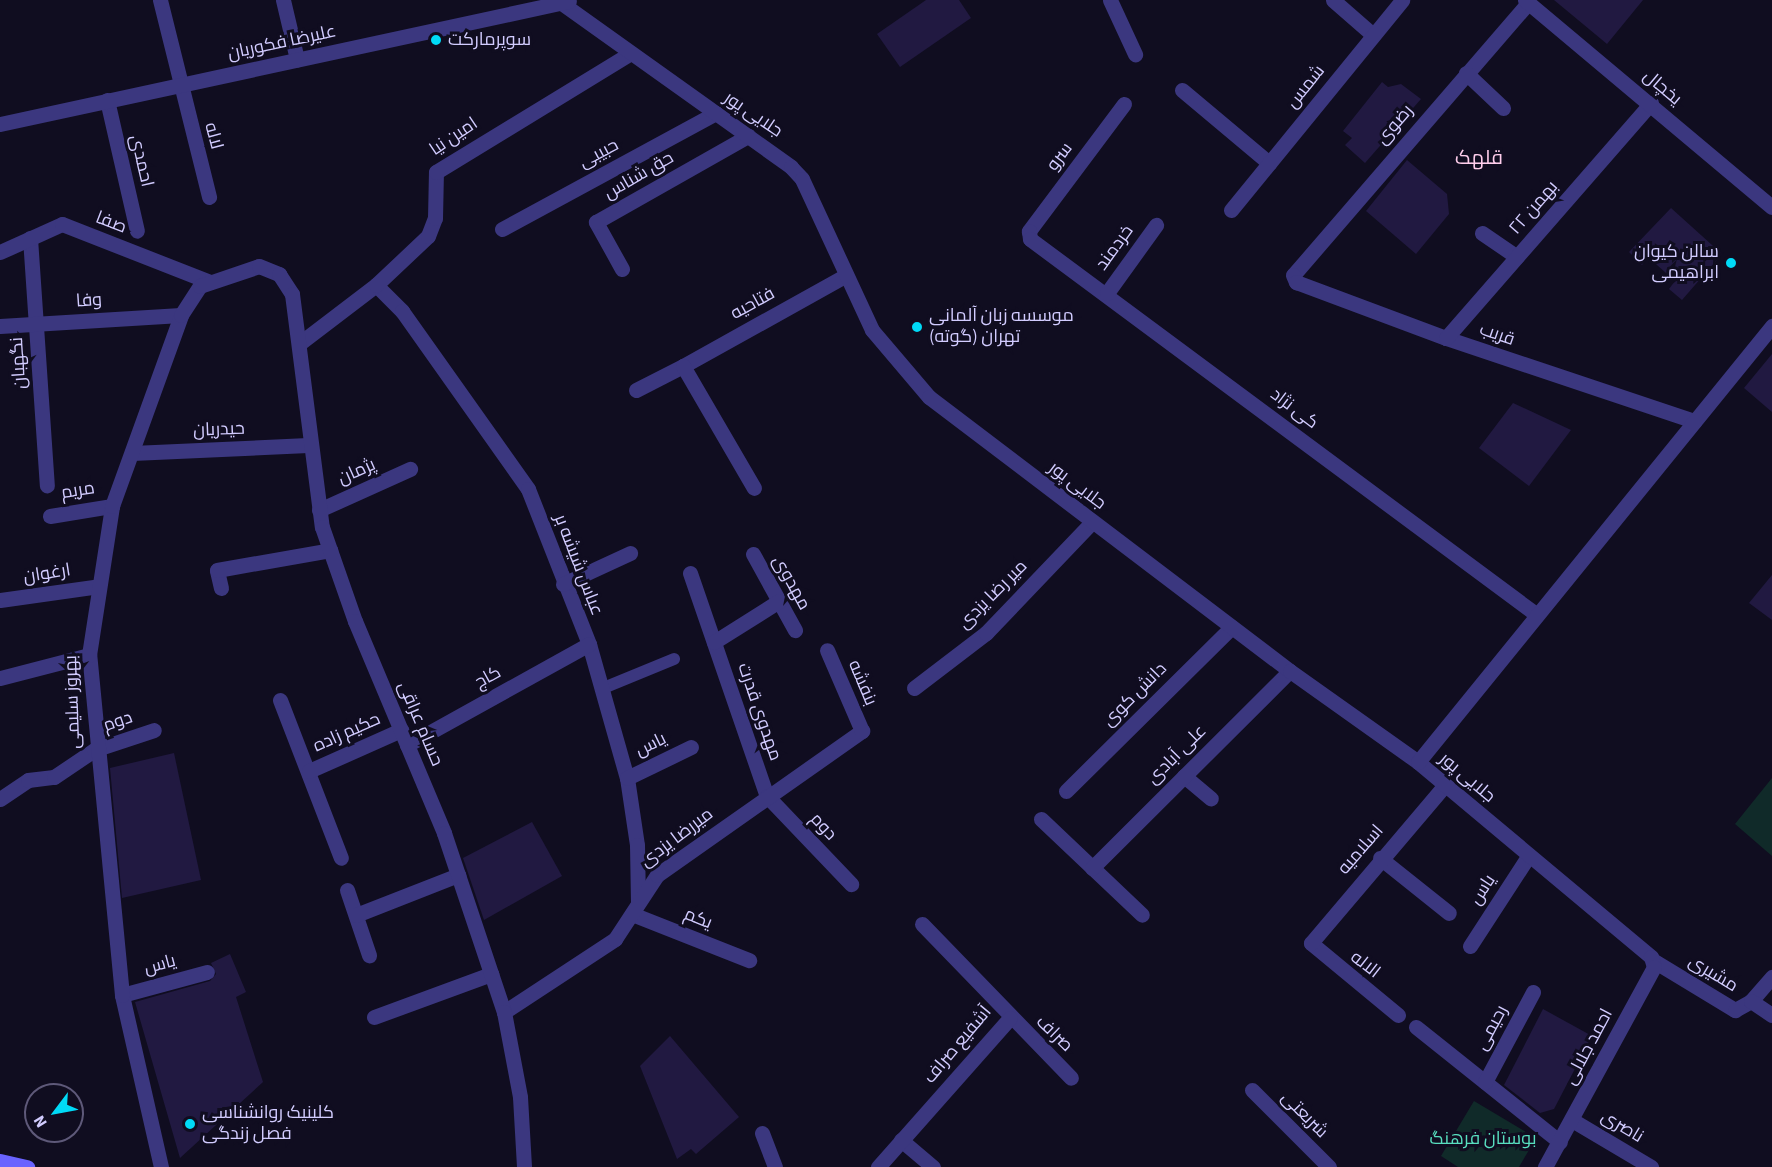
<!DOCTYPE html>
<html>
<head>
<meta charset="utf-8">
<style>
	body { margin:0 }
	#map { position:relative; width:1772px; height:1167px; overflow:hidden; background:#100d20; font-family:"Source Sans 3",Cairo,sans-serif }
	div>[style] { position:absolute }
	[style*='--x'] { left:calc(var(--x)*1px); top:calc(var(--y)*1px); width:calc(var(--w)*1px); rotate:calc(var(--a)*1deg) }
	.green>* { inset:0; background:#102a29 }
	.building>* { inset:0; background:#211941 }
	.service>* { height:12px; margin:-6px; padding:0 6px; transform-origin:6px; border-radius:6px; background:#3b377f }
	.minor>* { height:15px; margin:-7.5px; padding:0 7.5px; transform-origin:7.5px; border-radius:7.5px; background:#3b377f }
	.tertiary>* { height:15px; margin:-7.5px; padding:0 7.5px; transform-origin:7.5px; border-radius:7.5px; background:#3b377f }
	.secondary>* { height:15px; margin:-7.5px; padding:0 7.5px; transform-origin:7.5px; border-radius:7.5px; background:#6963ff }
	.dots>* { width:16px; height:16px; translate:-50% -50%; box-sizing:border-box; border:3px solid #100d20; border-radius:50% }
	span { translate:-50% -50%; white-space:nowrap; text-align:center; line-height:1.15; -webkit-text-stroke:6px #100d20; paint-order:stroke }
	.poi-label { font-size:18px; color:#d2ccff }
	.left { translate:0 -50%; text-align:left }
	.right { translate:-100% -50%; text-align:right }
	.street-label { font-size:18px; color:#d2ccff }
	.park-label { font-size:18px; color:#58dfbf }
	.neighbourhood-label { font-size:20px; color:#ffceec }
	.north { position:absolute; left:24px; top:1083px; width:60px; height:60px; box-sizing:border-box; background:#100d20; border:2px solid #5e5979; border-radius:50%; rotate:238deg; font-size:16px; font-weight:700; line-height:24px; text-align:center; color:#d2ccff }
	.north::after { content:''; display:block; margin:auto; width:21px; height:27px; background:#00daf7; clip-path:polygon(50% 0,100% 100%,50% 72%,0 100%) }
</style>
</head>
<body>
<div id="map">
	<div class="green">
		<i style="clip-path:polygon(1772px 778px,1772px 856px,1735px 824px)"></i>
		<i style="clip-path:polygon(1474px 1101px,1536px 1138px,1519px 1167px,1458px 1167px,1441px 1156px)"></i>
	</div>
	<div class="building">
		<i style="clip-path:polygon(926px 0,959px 0,971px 18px,900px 67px,877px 34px)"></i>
		<i style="clip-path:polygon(1554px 0,1643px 0,1607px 44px)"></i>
		<i style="clip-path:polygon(1382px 82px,1388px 87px,1401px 84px,1421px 99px,1365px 163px,1345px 145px,1352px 138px,1343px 131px)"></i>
		<i style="clip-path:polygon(1407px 160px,1447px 194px,1449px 214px,1416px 254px,1366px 211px)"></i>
		<i style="clip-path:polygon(1671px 208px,1722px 254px,1682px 300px,1669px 289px,1675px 281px,1648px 257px,1642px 265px,1629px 252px)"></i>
		<i style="clip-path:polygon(1772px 354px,1772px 412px,1744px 388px)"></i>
		<i style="clip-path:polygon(1513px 403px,1571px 430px,1529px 486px,1479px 448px)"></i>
		<i style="clip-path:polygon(1772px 575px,1772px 620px,1749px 603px)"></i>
		<i style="clip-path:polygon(174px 753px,201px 880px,122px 898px,110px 768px)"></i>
		<i style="clip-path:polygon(532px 822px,562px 876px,484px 920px,463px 858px)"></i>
		<i style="clip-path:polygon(230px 954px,246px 992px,236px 997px,263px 1082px,180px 1158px,135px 1002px,210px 981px,216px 974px,211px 963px)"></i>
		<i style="clip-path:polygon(1543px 1009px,1592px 1036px,1554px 1109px,1540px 1113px,1504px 1085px)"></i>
		<i style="clip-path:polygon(670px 1036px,739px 1117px,696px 1154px,691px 1149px,677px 1159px,640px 1066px)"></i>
	</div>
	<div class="service">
		<i style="--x:601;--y:689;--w:79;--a:-22.3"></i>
	</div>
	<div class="minor">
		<i style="--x:160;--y:0;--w:203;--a:76"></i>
		<i style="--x:283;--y:0;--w:61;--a:76.7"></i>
		<i style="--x:1110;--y:0;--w:60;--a:65.2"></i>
		<i style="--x:1333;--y:0;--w:53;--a:41.2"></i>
		<i style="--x:1528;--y:3;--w:359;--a:130.8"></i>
		<i style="--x:1293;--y:275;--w:8;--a:67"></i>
		<i style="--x:1296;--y:282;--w:160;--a:20.5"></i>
		<i style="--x:1446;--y:338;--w:262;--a:18.5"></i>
		<i style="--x:1466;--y:73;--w:51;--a:43.4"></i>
		<i style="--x:1182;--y:90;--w:114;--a:40"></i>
		<i style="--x:107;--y:100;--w:134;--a:77.1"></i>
		<i style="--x:1124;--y:104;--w:159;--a:126.8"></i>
		<i style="--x:1029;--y:231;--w:8;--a:83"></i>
		<i style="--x:1030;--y:239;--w:631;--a:36.56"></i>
		<i style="--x:1231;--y:210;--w:271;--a:-50.8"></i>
		<i style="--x:502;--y:229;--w:243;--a:-28.5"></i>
		<i style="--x:1482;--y:233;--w:42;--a:34.4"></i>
		<i style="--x:30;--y:238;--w:248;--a:86.1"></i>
		<i style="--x:0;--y:252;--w:68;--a:-24.3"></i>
		<i style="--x:62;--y:224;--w:159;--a:21.4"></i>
		<i style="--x:622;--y:269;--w:54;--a:-119"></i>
		<i style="--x:596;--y:222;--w:175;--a:-29.5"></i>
		<i style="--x:376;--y:285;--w:37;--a:45"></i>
		<i style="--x:402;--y:311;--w:218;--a:54.7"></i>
		<i style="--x:528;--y:489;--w:167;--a:68.5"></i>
		<i style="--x:589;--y:644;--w:139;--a:74.2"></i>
		<i style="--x:627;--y:778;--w:68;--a:81.5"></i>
		<i style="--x:637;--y:845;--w:58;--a:89"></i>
		<i style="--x:1107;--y:293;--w:84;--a:-54.2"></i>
		<i style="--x:0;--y:326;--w:181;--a:-3.5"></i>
		<i style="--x:1446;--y:338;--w:312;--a:-48.9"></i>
		<i style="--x:300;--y:343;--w:96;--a:-37.3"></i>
		<i style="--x:376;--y:285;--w:71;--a:-43.3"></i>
		<i style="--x:428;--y:236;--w:19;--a:-69"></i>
		<i style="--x:435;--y:218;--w:46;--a:-88.8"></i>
		<i style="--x:436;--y:172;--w:228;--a:-31.4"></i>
		<i style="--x:683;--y:366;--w:183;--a:-29.1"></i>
		<i style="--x:636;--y:390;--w:53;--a:-27.1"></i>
		<i style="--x:683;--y:366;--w:141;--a:59.8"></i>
		<i style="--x:132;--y:453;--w:176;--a:-2.6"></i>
		<i style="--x:319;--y:510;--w:100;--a:-24.3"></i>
		<i style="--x:50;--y:516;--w:63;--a:-9.2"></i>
		<i style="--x:753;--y:554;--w:87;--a:61.1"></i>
		<i style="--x:690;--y:573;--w:236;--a:71"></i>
		<i style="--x:767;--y:796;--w:122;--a:46.3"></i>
		<i style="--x:563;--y:584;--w:74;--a:-24.8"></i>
		<i style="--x:221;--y:588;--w:18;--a:-103"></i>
		<i style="--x:217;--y:570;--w:115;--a:-10"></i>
		<i style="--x:0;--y:600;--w:100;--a:-8"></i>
		<i style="--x:714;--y:642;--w:77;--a:-32.2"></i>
		<i style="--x:0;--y:678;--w:92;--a:-14.5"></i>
		<i style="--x:914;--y:688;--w:91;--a:-37.4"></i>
		<i style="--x:986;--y:633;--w:153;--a:-46.3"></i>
		<i style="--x:280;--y:700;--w:169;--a:68.9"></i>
		<i style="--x:407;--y:745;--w:208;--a:-29"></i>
		<i style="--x:309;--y:771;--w:101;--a:-24"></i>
		<i style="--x:1184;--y:776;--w:35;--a:40"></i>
		<i style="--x:627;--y:778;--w:71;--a:-25.8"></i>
		<i style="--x:1066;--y:791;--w:233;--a:-44.7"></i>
		<i style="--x:0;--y:799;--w:34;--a:-34"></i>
		<i style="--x:28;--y:780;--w:26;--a:-7"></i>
		<i style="--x:54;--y:777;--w:48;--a:-34"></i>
		<i style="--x:94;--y:750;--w:63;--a:-18.4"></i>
		<i style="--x:1041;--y:819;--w:139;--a:43.5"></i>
		<i style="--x:1380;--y:858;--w:88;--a:38.6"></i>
		<i style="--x:1092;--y:868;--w:279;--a:-44.9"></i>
		<i style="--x:347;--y:890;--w:69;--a:71.3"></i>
		<i style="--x:632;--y:914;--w:126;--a:21.5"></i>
		<i style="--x:356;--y:915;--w:110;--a:-21.4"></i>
		<i style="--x:922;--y:924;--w:214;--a:45.9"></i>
		<i style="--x:1470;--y:946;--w:108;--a:-57"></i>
		<i style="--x:1654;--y:961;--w:95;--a:31.2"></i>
		<i style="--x:1735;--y:1010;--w:18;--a:-29"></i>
		<i style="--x:1751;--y:1001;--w:32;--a:-49"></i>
		<i style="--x:122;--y:995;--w:88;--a:-15.1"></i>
		<i style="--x:1751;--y:1001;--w:25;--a:34"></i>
		<i style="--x:504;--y:1012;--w:133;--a:-33.3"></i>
		<i style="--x:615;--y:939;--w:77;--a:-56.7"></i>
		<i style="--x:657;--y:875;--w:251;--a:-35.1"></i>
		<i style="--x:862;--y:731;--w:88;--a:-113.4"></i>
		<i style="--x:1398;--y:1015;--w:113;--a:-140.4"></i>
		<i style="--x:1311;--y:943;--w:207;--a:-49.7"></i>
		<i style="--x:374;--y:1017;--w:125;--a:-20.2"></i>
		<i style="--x:1416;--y:1027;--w:184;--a:38.6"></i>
		<i style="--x:1485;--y:1082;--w:102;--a:-61.9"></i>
		<i style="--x:1252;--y:1090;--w:109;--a:45"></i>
		<i style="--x:1572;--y:1120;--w:92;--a:30.7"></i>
		<i style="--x:762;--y:1133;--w:36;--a:69"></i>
		<i style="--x:901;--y:1140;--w:42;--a:40.2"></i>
		<i style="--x:161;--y:1167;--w:176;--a:-102.8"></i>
		<i style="--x:122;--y:995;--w:342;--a:-95.5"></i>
		<i style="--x:89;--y:655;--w:151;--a:-81.2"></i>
		<i style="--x:112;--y:506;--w:203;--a:-70.1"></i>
		<i style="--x:181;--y:315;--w:35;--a:-57"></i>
		<i style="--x:200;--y:286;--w:62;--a:-18.7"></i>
		<i style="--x:259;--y:266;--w:22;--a:22"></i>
		<i style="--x:279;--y:274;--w:24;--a:57"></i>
		<i style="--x:292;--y:294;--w:235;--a:82.7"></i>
		<i style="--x:322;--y:527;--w:100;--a:70.7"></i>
		<i style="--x:355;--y:621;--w:230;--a:67.2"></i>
		<i style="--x:444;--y:833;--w:189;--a:71.5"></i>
		<i style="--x:504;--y:1012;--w:86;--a:79.3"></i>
		<i style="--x:520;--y:1097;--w:70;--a:86.7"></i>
		<i style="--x:878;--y:1167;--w:199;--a:-48.5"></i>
	</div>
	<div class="tertiary">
		<i style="--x:1525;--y:0;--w:322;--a:40"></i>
		<i style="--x:560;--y:2;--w:284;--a:35.5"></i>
		<i style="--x:791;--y:167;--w:16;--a:47"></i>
		<i style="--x:802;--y:179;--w:166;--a:65.1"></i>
		<i style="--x:872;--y:330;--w:88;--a:49.6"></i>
		<i style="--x:929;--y:397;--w:453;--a:37.2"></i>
		<i style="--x:1290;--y:671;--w:157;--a:35.4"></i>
		<i style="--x:1418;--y:762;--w:304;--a:39.9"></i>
		<i style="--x:1651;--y:957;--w:10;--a:73"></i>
		<i style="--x:1654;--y:967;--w:228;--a:118.6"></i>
		<i style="--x:0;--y:124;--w:582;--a:-12.2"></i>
		<i style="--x:1418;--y:762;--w:562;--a:-50.93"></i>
	</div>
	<div class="secondary">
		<i style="--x:0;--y:1161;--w:28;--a:13"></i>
	</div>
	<div class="dots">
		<i style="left:436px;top:40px;background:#00daf7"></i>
		<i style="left:1731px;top:263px;background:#00daf7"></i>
		<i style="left:917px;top:327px;background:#00daf7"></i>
		<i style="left:190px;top:1124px;background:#00daf7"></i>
	</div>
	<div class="poi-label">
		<span class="left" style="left:448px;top:40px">سوپرمارکت</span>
		<span class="right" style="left:1719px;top:263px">سالن کیوان<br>ابراهیمی</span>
		<span class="left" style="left:929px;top:327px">موسسه زبان آلمانی<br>تهران (گوته)</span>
		<span class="left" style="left:202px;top:1124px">کلینیک روانشناسی<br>فصل زندگی</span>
	</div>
	<div class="street-label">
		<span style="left:282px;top:43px;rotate:-12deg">علیرضا فکوریان</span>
		<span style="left:1306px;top:87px;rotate:-51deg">شمس</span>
		<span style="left:1662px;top:88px;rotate:40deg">یخچال</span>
		<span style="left:753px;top:115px;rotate:34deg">جلایی پور</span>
		<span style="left:1395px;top:125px;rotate:-49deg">رضوی</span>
		<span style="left:213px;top:136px;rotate:75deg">لاله</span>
		<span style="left:454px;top:137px;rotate:-34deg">امین نیا</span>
		<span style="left:599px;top:154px;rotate:-28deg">حبیبی</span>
		<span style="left:1060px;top:157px;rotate:-53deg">سرو</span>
		<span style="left:141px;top:161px;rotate:77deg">احمدی</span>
		<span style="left:639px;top:176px;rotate:-30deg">حق شناس</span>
		<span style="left:1534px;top:208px;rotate:-49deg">۲۲ بهمن</span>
		<span style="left:111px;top:223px;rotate:21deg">صفا</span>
		<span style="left:1115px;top:248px;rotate:-54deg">خردمند</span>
		<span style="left:89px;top:301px;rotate:-4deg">وفا</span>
		<span style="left:753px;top:304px;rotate:-29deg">فتاحیه</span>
		<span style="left:1497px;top:335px;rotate:19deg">قریب</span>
		<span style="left:19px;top:363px;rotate:-94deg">نگهبان</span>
		<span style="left:1294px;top:409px;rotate:37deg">کی نژاد</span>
		<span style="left:219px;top:430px;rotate:-2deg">حیدریان</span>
		<span style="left:357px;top:472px;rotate:-24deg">پژمان</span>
		<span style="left:1077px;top:486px;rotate:37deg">جلایی پور</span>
		<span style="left:78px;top:491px;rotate:-9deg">مریم</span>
		<span style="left:578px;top:565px;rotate:69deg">عباس شیشه بر</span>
		<span style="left:47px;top:574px;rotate:-9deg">ارغوان</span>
		<span style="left:791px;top:583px;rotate:61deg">مهدوی</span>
		<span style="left:993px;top:595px;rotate:-45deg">میر رضا یزدی</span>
		<span style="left:488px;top:678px;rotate:-29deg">کاج</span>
		<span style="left:862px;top:683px;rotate:67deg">بنفشه</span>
		<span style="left:1135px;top:695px;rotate:-45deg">دانش کوی</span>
		<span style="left:73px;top:702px;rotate:-92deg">بهروز سلیمی</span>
		<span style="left:759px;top:712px;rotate:71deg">مهدوی قدرت</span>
		<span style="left:118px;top:722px;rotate:-19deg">دوم</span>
		<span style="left:420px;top:724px;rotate:67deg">حسام عراقی</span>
		<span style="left:347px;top:733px;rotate:-24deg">حکیم زاده</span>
		<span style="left:651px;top:745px;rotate:-26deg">یاس</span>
		<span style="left:1177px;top:755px;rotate:-45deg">علی آبادی</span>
		<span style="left:1467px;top:778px;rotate:40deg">جلایی پور</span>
		<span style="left:823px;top:827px;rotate:47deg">دوم</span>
		<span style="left:677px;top:838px;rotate:-37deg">میررضا یزدی</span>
		<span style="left:1361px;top:850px;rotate:-49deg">اسلامیه</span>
		<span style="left:1483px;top:890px;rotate:-57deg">یاس</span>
		<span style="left:698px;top:919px;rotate:22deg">یکم</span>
		<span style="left:160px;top:965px;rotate:-15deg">یاس</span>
		<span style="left:1365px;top:965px;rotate:38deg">الاله</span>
		<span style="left:1713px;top:974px;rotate:31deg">مشیری</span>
		<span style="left:1492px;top:1028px;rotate:-62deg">رحیمی</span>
		<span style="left:1054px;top:1034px;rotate:44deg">صراف</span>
		<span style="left:958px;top:1045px;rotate:-50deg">آشفیع صراف</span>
		<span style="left:1589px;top:1047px;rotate:-62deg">احمد جلالی</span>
		<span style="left:1304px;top:1115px;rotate:45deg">شریعتی</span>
		<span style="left:1622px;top:1127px;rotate:31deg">ناصری</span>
	</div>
	<div class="park-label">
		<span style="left:1483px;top:1139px">بوستان فرهنگ</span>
	</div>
	<div class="neighbourhood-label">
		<span style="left:1479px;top:158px">قلهک</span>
	</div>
	<div class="north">N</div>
</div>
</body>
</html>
